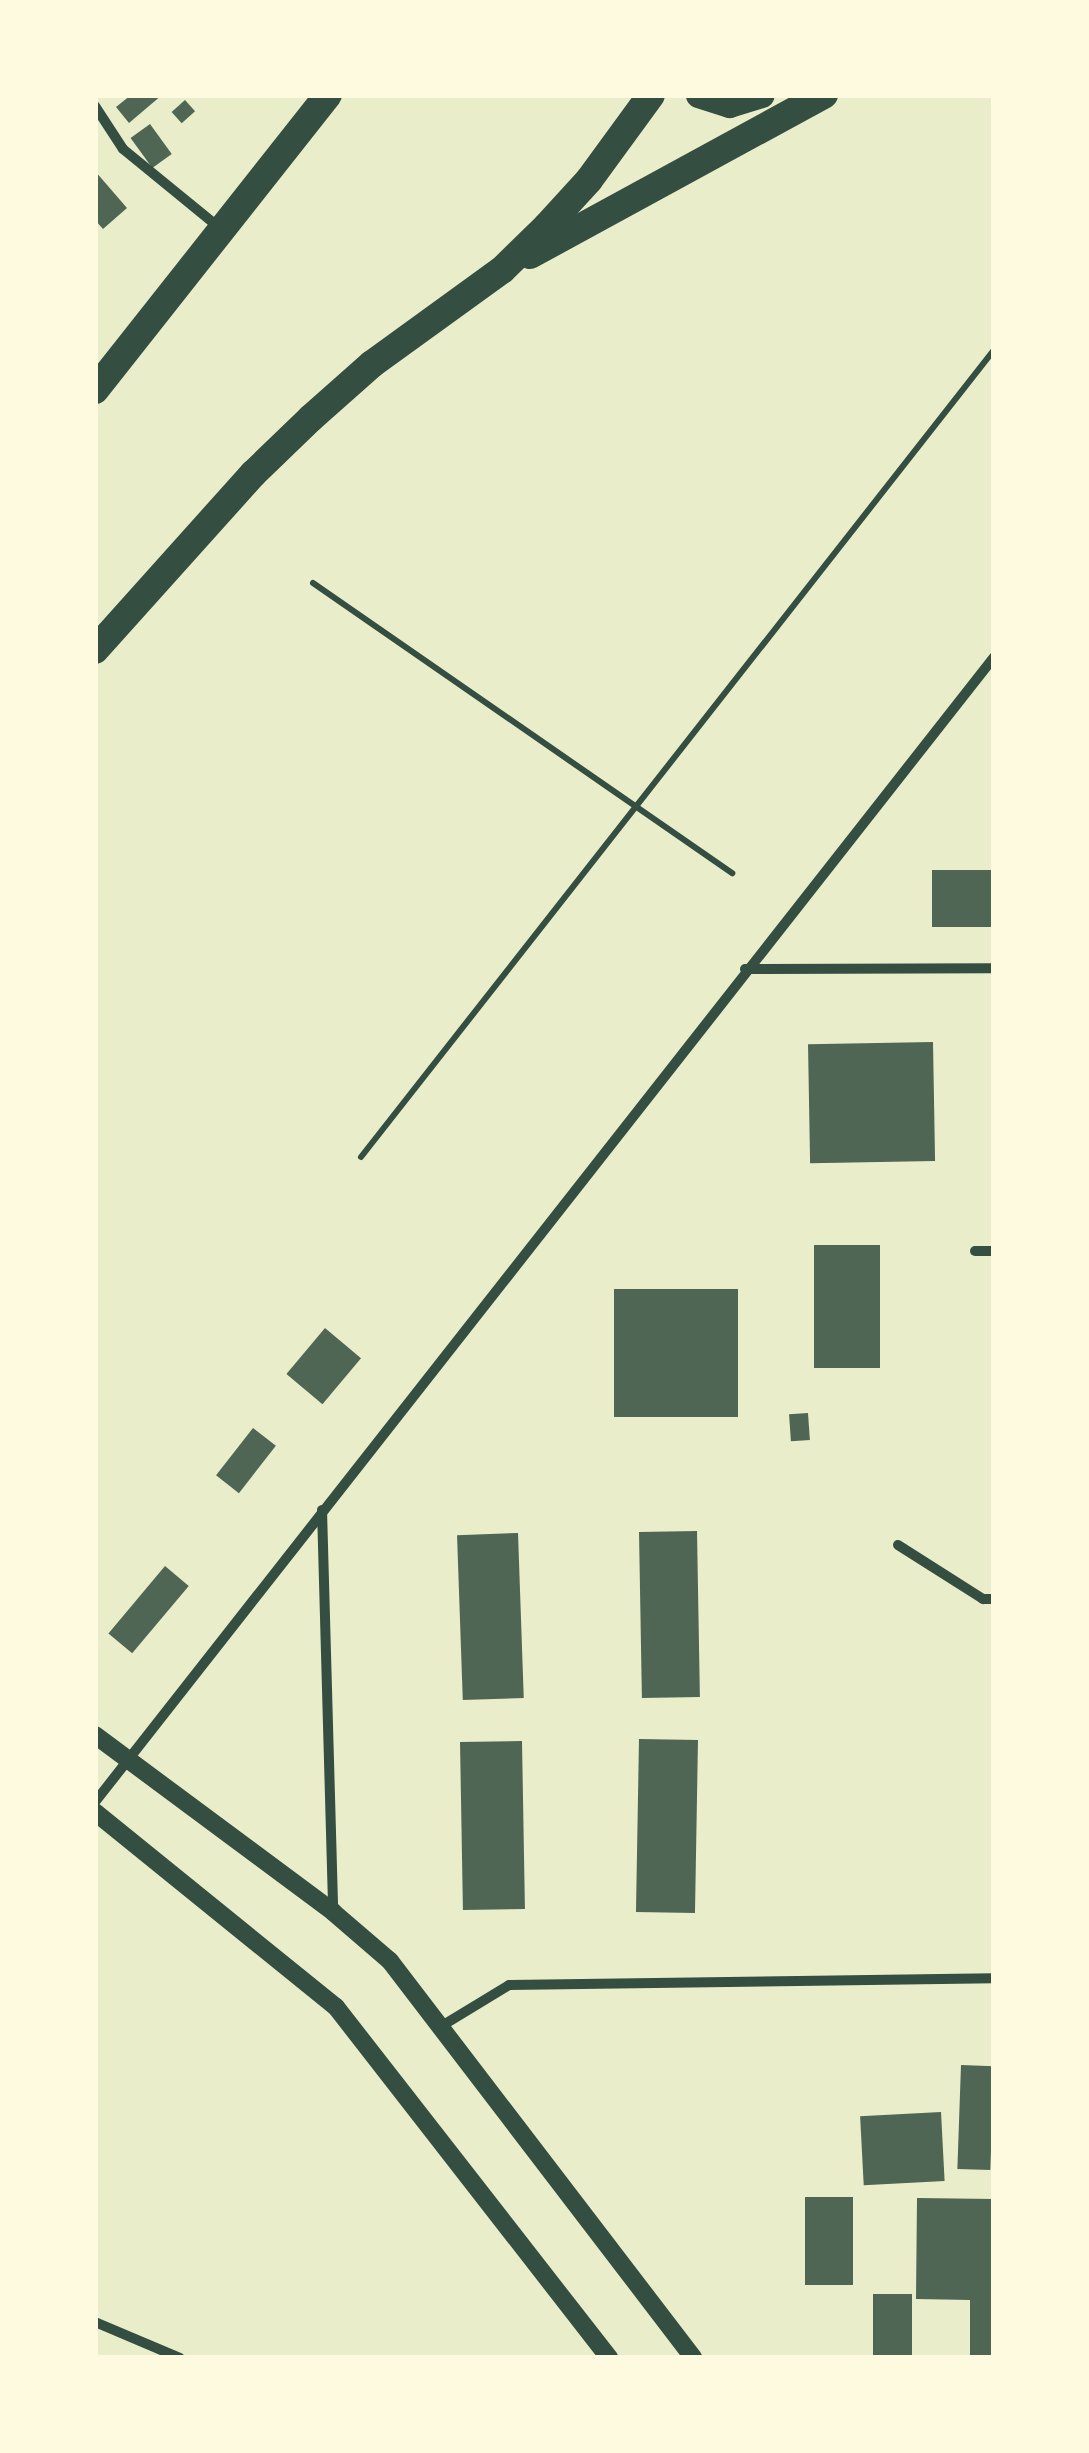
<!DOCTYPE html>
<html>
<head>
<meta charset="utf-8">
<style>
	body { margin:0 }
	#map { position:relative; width:1089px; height:2453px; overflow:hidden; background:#e9edc9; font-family:Lato,sans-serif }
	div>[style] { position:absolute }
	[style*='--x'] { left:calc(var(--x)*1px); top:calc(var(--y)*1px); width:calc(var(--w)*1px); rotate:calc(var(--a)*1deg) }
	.building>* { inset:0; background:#4f6655; transform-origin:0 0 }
	.path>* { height:6px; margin:-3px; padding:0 3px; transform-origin:3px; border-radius:3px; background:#344e41 }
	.minor>* { height:10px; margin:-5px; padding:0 5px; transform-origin:5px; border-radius:5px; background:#344e41 }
	.tertiary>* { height:18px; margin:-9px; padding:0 9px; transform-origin:9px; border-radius:9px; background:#344e41 }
	.primary>* { height:25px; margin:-12.5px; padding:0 12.5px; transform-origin:12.5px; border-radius:12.5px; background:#344e41 }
	.trunk>* { height:28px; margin:-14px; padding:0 14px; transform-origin:14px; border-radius:14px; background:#344e41 }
	span { translate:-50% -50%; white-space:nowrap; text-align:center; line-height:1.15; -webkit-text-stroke:9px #fefae0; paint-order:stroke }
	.frame { position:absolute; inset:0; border:98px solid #fefae0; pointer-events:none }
</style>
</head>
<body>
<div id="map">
	<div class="building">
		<i style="clip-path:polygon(131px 95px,162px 95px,129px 123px,116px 107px)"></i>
		<i style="left:185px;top:100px;width:15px;height:18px;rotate:48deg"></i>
		<i style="left:150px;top:124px;width:37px;height:24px;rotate:54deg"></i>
		<i style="clip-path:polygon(95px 171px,127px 208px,103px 229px,95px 220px)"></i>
		<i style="left:994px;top:870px;width:57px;height:62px;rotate:90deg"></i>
		<i style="left:933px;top:1042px;width:119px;height:125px;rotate:89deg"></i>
		<i style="left:814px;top:1245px;width:66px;height:123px"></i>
		<i style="left:738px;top:1289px;width:128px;height:124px;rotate:90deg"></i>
		<i style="left:325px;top:1328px;width:47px;height:60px;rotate:40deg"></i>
		<i style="left:808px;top:1413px;width:27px;height:19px;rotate:86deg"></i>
		<i style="left:253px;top:1428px;width:29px;height:60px;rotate:38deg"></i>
		<i style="left:697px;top:1531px;width:166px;height:58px;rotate:89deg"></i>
		<i style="left:518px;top:1533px;width:165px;height:61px;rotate:88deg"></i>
		<i style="left:165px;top:1566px;width:31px;height:88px;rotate:40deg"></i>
		<i style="left:639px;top:1739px;width:59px;height:173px;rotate:1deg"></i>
		<i style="left:522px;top:1741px;width:168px;height:62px;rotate:89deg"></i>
		<i style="left:961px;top:2065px;width:33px;height:104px;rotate:2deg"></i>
		<i style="left:941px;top:2112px;width:69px;height:81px;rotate:87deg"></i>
		<i style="left:805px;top:2197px;width:48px;height:88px"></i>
		<i style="clip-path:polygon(917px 2198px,994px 2199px,994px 2358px,970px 2358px,970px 2300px,916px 2299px)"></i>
		<i style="left:873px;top:2294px;width:39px;height:62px"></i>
	</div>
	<div class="path">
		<i style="--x:313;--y:583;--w:510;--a:34.69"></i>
		<i style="--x:361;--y:1157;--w:1026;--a:-51.89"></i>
	</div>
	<div class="minor">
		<i style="--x:95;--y:106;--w:51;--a:56.9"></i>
		<i style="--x:123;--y:149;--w:125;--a:39.2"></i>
		<i style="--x:745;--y:969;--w:249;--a:-0.2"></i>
		<i style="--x:975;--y:1251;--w:19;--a:0"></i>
		<i style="--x:322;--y:1510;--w:401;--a:88.4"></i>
		<i style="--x:898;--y:1545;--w:101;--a:32.4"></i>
		<i style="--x:983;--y:1599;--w:11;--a:0"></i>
		<i style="--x:95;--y:1802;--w:1456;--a:-51.86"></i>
		<i style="--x:440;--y:2027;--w:81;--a:-31.3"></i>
		<i style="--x:509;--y:1985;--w:485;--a:-0.8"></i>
		<i style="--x:95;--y:2322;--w:92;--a:23"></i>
	</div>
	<div class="tertiary">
		<i style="--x:95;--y:1735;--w:297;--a:36.6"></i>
		<i style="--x:333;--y:1912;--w:75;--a:40.7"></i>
		<i style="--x:390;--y:1961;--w:499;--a:52.6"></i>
		<i style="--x:95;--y:1812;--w:310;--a:39"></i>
		<i style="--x:336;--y:2007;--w:445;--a:52.1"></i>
	</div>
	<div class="primary">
		<i style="--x:698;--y:95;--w:33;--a:18"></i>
		<i style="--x:729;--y:105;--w:34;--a:-17"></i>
	</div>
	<div class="trunk">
		<i style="--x:530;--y:255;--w:335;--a:-28.6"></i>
		<i style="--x:95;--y:390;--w:376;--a:-51.7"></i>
		<i style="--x:95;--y:650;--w:237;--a:-48.1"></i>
		<i style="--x:253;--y:474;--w:81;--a:-44"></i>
		<i style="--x:311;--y:418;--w:81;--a:-41.5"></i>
		<i style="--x:372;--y:364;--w:160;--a:-35.9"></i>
		<i style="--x:502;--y:270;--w:63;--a:-44.4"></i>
		<i style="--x:547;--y:226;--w:62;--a:-47.6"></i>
		<i style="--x:589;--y:180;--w:105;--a:-53.9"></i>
	</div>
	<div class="frame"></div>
</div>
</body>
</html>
